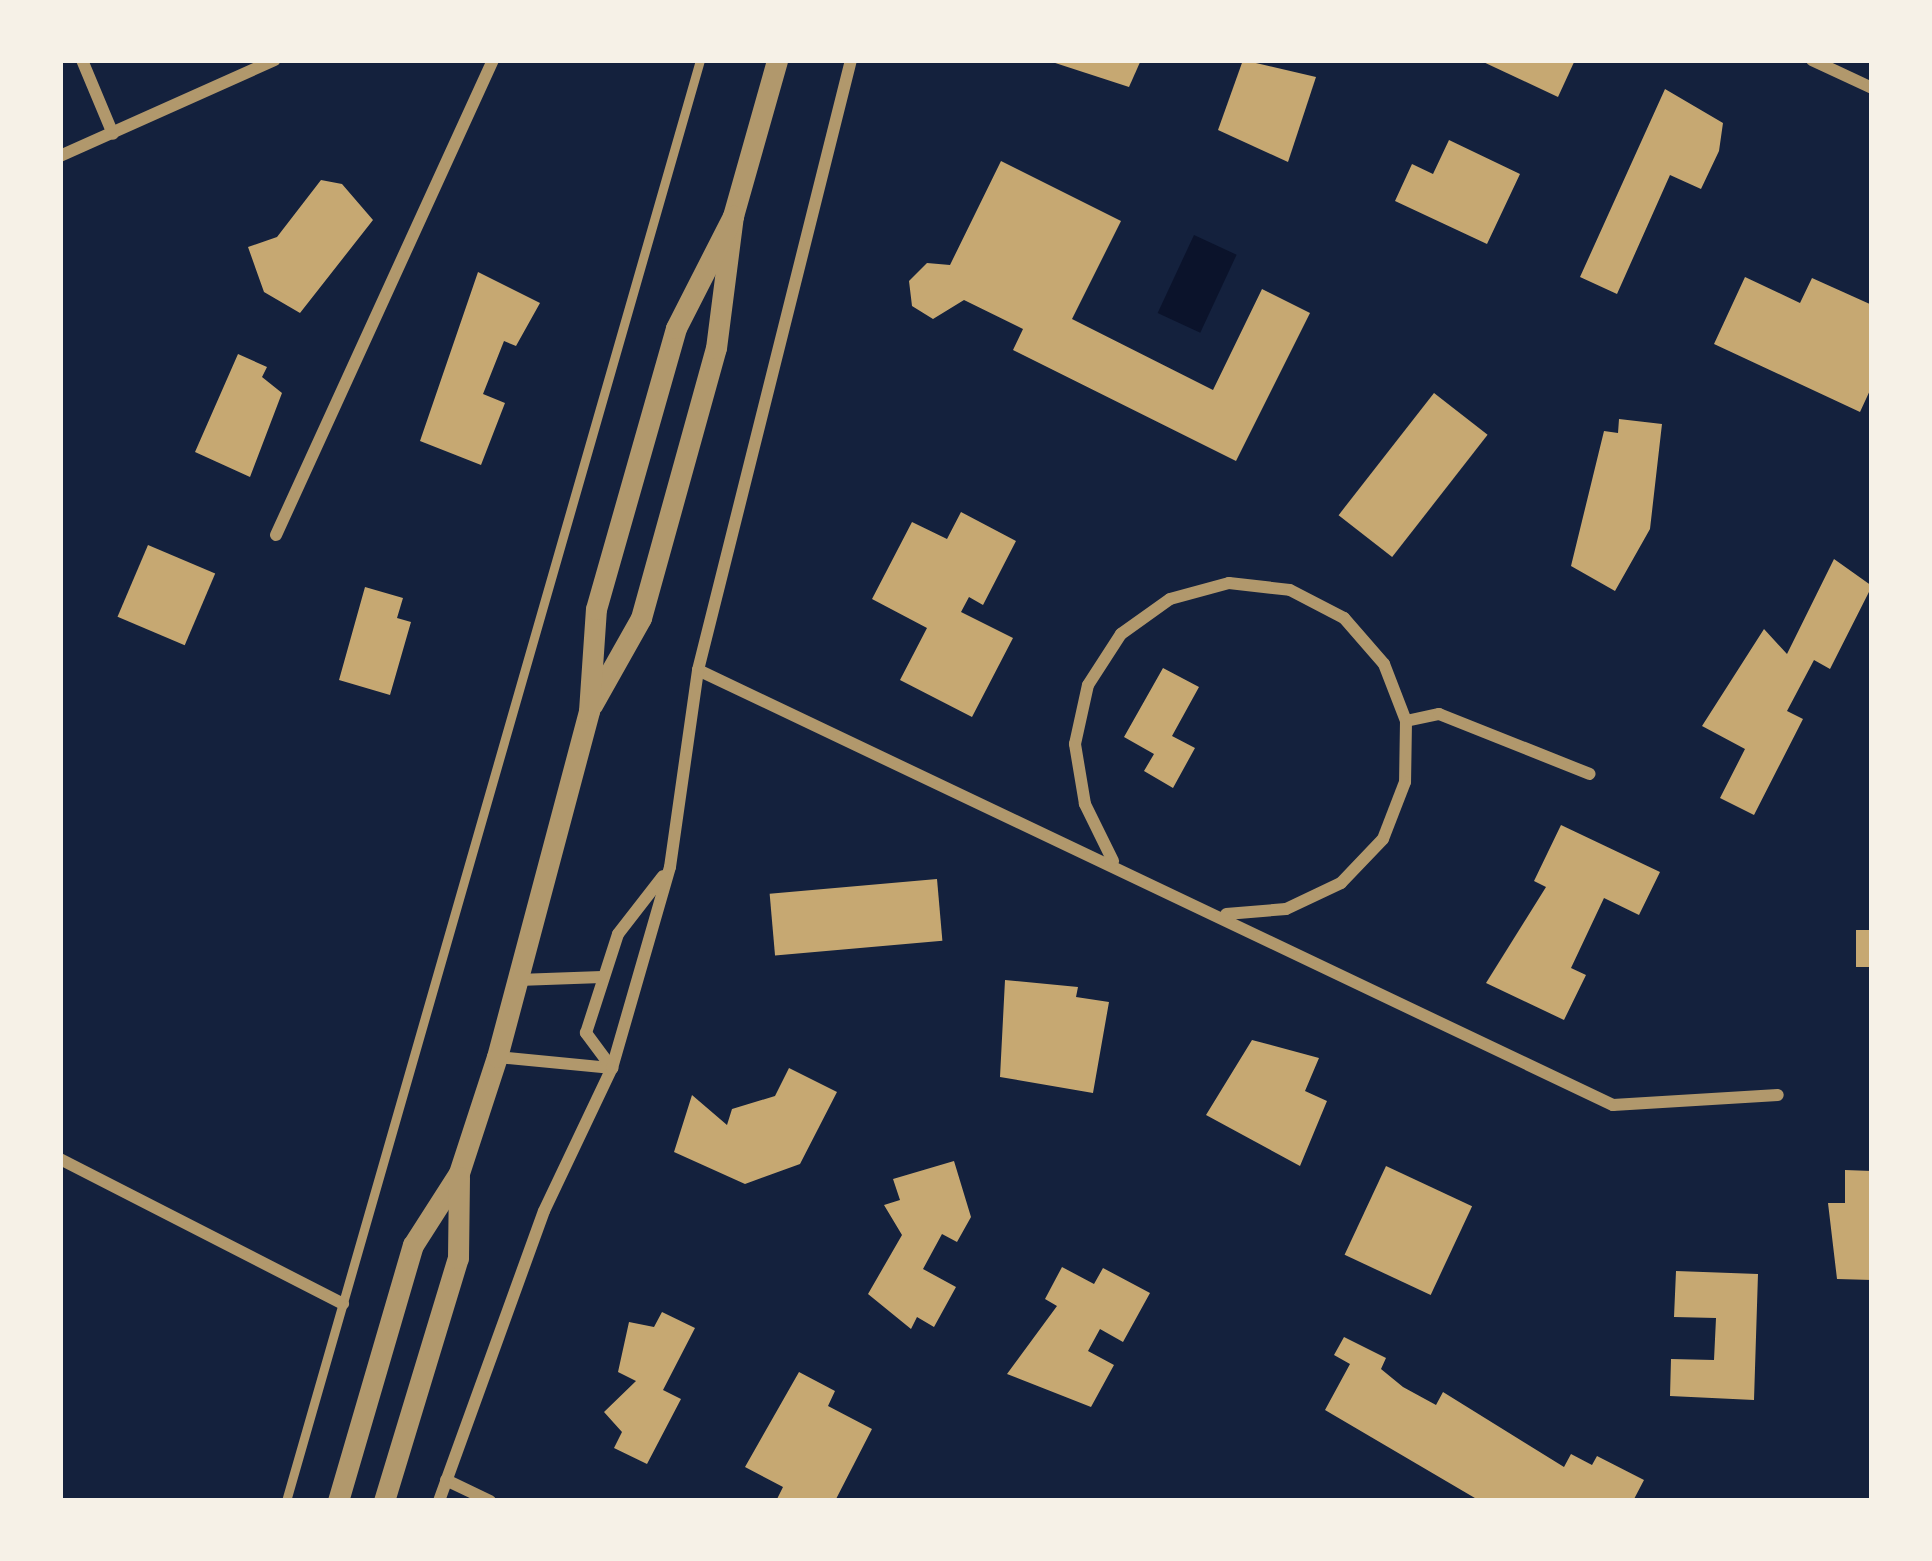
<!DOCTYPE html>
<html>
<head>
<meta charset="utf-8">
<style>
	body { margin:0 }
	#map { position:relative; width:1932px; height:1561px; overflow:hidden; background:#14213d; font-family:"Space Grotesk",sans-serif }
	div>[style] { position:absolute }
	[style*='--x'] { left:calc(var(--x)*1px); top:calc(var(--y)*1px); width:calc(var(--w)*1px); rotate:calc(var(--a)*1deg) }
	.water>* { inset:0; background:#0b132b; transform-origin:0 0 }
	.building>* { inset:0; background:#c6a872; transform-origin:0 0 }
	.service>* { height:9px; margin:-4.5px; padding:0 4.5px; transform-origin:4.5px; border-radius:4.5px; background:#b1986c }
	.minor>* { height:12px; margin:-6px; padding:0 6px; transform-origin:6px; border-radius:6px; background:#b1986c }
	.tertiary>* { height:21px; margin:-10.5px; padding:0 10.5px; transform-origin:10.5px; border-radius:10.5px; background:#b1986c }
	span { translate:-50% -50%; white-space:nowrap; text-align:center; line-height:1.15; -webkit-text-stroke:12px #f6f1e7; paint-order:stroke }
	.frame { position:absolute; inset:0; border:63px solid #f6f1e7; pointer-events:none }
</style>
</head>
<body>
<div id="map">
	<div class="water">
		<i style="left:1194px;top:235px;width:47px;height:86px;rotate:25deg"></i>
	</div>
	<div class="building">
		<i style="clip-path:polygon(1046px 60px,1141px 60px,1129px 87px)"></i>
		<i style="clip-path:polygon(1243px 60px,1316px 77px,1288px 162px,1218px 130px)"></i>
		<i style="clip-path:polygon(1479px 60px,1575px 60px,1558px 97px)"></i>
		<i style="clip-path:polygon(1665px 89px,1723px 123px,1719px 151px,1701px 189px,1670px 175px,1617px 294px,1580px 277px)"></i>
		<i style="clip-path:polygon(1449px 140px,1520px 174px,1487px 244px,1395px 201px,1412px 164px,1433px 174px)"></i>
		<i style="clip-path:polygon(1001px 161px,1121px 221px,1072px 319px,1213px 390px,1262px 289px,1310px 313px,1236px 461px,1013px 350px,1023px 329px,964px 300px,933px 319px,912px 306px,909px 281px,927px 263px,950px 265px)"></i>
		<i style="clip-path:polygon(321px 180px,342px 184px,373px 220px,300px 313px,264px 292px,248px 247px,277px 237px)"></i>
		<i style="clip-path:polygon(478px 272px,540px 303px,516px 346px,504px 341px,483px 394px,505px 403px,481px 465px,420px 441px)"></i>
		<i style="clip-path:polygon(1745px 277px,1800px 303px,1812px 278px,1872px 305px,1872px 386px,1860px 412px,1714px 344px)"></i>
		<i style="clip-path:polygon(238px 354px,267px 367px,262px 377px,282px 393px,250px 477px,195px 452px)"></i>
		<i style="left:1434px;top:393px;width:68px;height:155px;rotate:38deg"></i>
		<i style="clip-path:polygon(1619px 419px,1662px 424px,1650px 529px,1615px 591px,1571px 566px,1604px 431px,1618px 433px)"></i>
		<i style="clip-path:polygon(961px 512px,1016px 541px,983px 605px,969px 597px,961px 612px,1013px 638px,972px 717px,900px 680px,927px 628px,872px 599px,912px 522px,947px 539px)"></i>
		<i style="left:148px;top:545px;width:73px;height:78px;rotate:23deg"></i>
		<i style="clip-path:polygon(1834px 559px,1872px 586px,1830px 669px,1814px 660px,1787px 711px,1803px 719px,1754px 815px,1720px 798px,1745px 749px,1702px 726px,1764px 629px,1787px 654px)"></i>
		<i style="clip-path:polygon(365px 587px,403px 598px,397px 618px,411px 622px,390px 695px,339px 680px)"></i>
		<i style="clip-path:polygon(1163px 668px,1199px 687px,1172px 736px,1195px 748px,1173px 788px,1144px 771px,1154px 754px,1124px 737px)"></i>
		<i style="clip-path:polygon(1561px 825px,1660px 872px,1639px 915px,1604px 898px,1571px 968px,1586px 975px,1564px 1020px,1486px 983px,1546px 887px,1534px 881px)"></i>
		<i style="left:937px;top:879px;width:62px;height:168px;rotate:85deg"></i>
		<i style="left:1856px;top:930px;width:16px;height:37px"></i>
		<i style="clip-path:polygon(1005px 980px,1078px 987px,1076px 997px,1109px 1002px,1093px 1093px,1000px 1077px)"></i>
		<i style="clip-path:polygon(1252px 1040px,1319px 1058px,1305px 1091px,1327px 1101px,1300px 1166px,1206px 1115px)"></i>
		<i style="clip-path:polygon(789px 1068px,837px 1092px,800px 1164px,745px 1184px,674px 1152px,692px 1095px,727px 1125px,732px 1109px,775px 1096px)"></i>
		<i style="clip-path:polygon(954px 1161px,971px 1217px,957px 1242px,942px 1234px,923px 1269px,956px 1287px,934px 1327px,917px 1317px,911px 1329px,868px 1294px,902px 1235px,884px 1205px,900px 1200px,893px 1179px)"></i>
		<i style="left:1386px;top:1166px;width:95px;height:98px;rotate:25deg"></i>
		<i style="clip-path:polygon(1845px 1170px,1872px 1171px,1872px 1280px,1837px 1279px,1828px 1203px,1845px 1203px)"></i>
		<i style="clip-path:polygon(1062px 1267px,1094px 1284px,1103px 1268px,1150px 1293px,1123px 1342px,1100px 1329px,1088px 1351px,1114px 1365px,1091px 1407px,1007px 1374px,1057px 1306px,1045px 1299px)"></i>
		<i style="clip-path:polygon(1676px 1271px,1758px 1274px,1754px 1400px,1670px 1396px,1671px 1359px,1714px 1360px,1716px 1318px,1674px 1317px)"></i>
		<i style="clip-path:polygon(662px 1312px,695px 1328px,663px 1390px,681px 1399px,647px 1464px,614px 1448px,622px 1432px,604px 1412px,636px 1381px,618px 1372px,629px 1322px,654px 1327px)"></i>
		<i style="clip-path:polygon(1344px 1337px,1386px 1358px,1381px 1369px,1403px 1387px,1436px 1405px,1443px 1392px,1564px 1467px,1571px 1454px,1592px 1465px,1597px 1456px,1644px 1480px,1633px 1501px,1480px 1501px,1325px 1410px,1350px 1364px,1334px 1355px)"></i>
		<i style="clip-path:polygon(799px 1372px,835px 1391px,828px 1406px,872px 1429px,835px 1501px,776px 1501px,783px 1487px,745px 1467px)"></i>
	</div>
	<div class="service">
		<i style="--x:286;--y:1501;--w:1499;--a:-73.97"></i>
	</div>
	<div class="minor">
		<i style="--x:82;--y:60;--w:80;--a:67.3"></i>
		<i style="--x:1812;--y:60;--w:66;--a:25"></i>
		<i style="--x:60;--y:156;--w:235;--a:-24.1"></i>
		<i style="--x:276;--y:535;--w:522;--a:-65.45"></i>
		<i style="--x:698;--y:670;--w:1013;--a:25.43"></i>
		<i style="--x:1613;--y:1105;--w:165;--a:-3.5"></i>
		<i style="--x:1406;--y:721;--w:34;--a:-12"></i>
		<i style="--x:1439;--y:714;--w:162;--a:21.7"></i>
		<i style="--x:1113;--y:861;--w:64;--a:-116.2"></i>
		<i style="--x:1085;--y:804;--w:61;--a:-99.5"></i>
		<i style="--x:1075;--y:744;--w:60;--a:-77.6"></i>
		<i style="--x:1088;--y:685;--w:61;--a:-57.1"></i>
		<i style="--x:1121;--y:634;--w:60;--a:-35.5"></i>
		<i style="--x:1170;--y:599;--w:61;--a:-15.2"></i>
		<i style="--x:1229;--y:583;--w:61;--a:6.5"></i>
		<i style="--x:1290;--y:590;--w:61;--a:27.4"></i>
		<i style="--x:1344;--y:618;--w:61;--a:49"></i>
		<i style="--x:1384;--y:664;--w:61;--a:68.9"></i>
		<i style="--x:1406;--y:721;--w:61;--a:90.9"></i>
		<i style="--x:1405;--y:782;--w:61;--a:111.1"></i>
		<i style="--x:1383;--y:839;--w:61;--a:133.7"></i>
		<i style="--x:1341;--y:883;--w:61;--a:154.7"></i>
		<i style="--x:1286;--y:909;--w:60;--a:175.2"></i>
		<i style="--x:518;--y:980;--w:84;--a:-2"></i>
		<i style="--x:497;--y:1057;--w:116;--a:5.5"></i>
		<i style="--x:612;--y:1068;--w:44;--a:-126.6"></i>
		<i style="--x:586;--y:1033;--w:104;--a:-72.1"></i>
		<i style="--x:618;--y:934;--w:73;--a:-52.2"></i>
		<i style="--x:60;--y:1159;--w:318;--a:27.1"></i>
		<i style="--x:446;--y:1480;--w:49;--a:25.5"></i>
		<i style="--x:439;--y:1501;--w:308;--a:-70.1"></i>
		<i style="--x:544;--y:1211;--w:158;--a:-64.6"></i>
		<i style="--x:612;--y:1068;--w:209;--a:-73.9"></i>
		<i style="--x:670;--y:867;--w:199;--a:-81.9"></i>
		<i style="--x:698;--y:670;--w:629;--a:-75.92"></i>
	</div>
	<div class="tertiary">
		<i style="--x:592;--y:705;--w:100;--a:-60.6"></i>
		<i style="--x:641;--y:618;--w:280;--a:-74.5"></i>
		<i style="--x:716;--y:348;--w:133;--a:-82.7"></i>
		<i style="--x:733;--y:216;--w:162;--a:-74.2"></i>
		<i style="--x:338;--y:1501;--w:267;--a:-73.7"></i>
		<i style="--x:413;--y:1245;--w:85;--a:-57.4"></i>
		<i style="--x:459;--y:1173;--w:122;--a:-71.9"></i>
		<i style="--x:497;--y:1057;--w:358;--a:-75.1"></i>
		<i style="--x:589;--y:711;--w:102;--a:-86.1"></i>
		<i style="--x:596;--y:609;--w:292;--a:-74.1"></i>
		<i style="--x:676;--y:328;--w:126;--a:-63"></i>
		<i style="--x:384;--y:1501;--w:254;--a:-73.1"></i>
		<i style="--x:458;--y:1258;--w:81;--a:-89.3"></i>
	</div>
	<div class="frame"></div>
</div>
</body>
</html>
